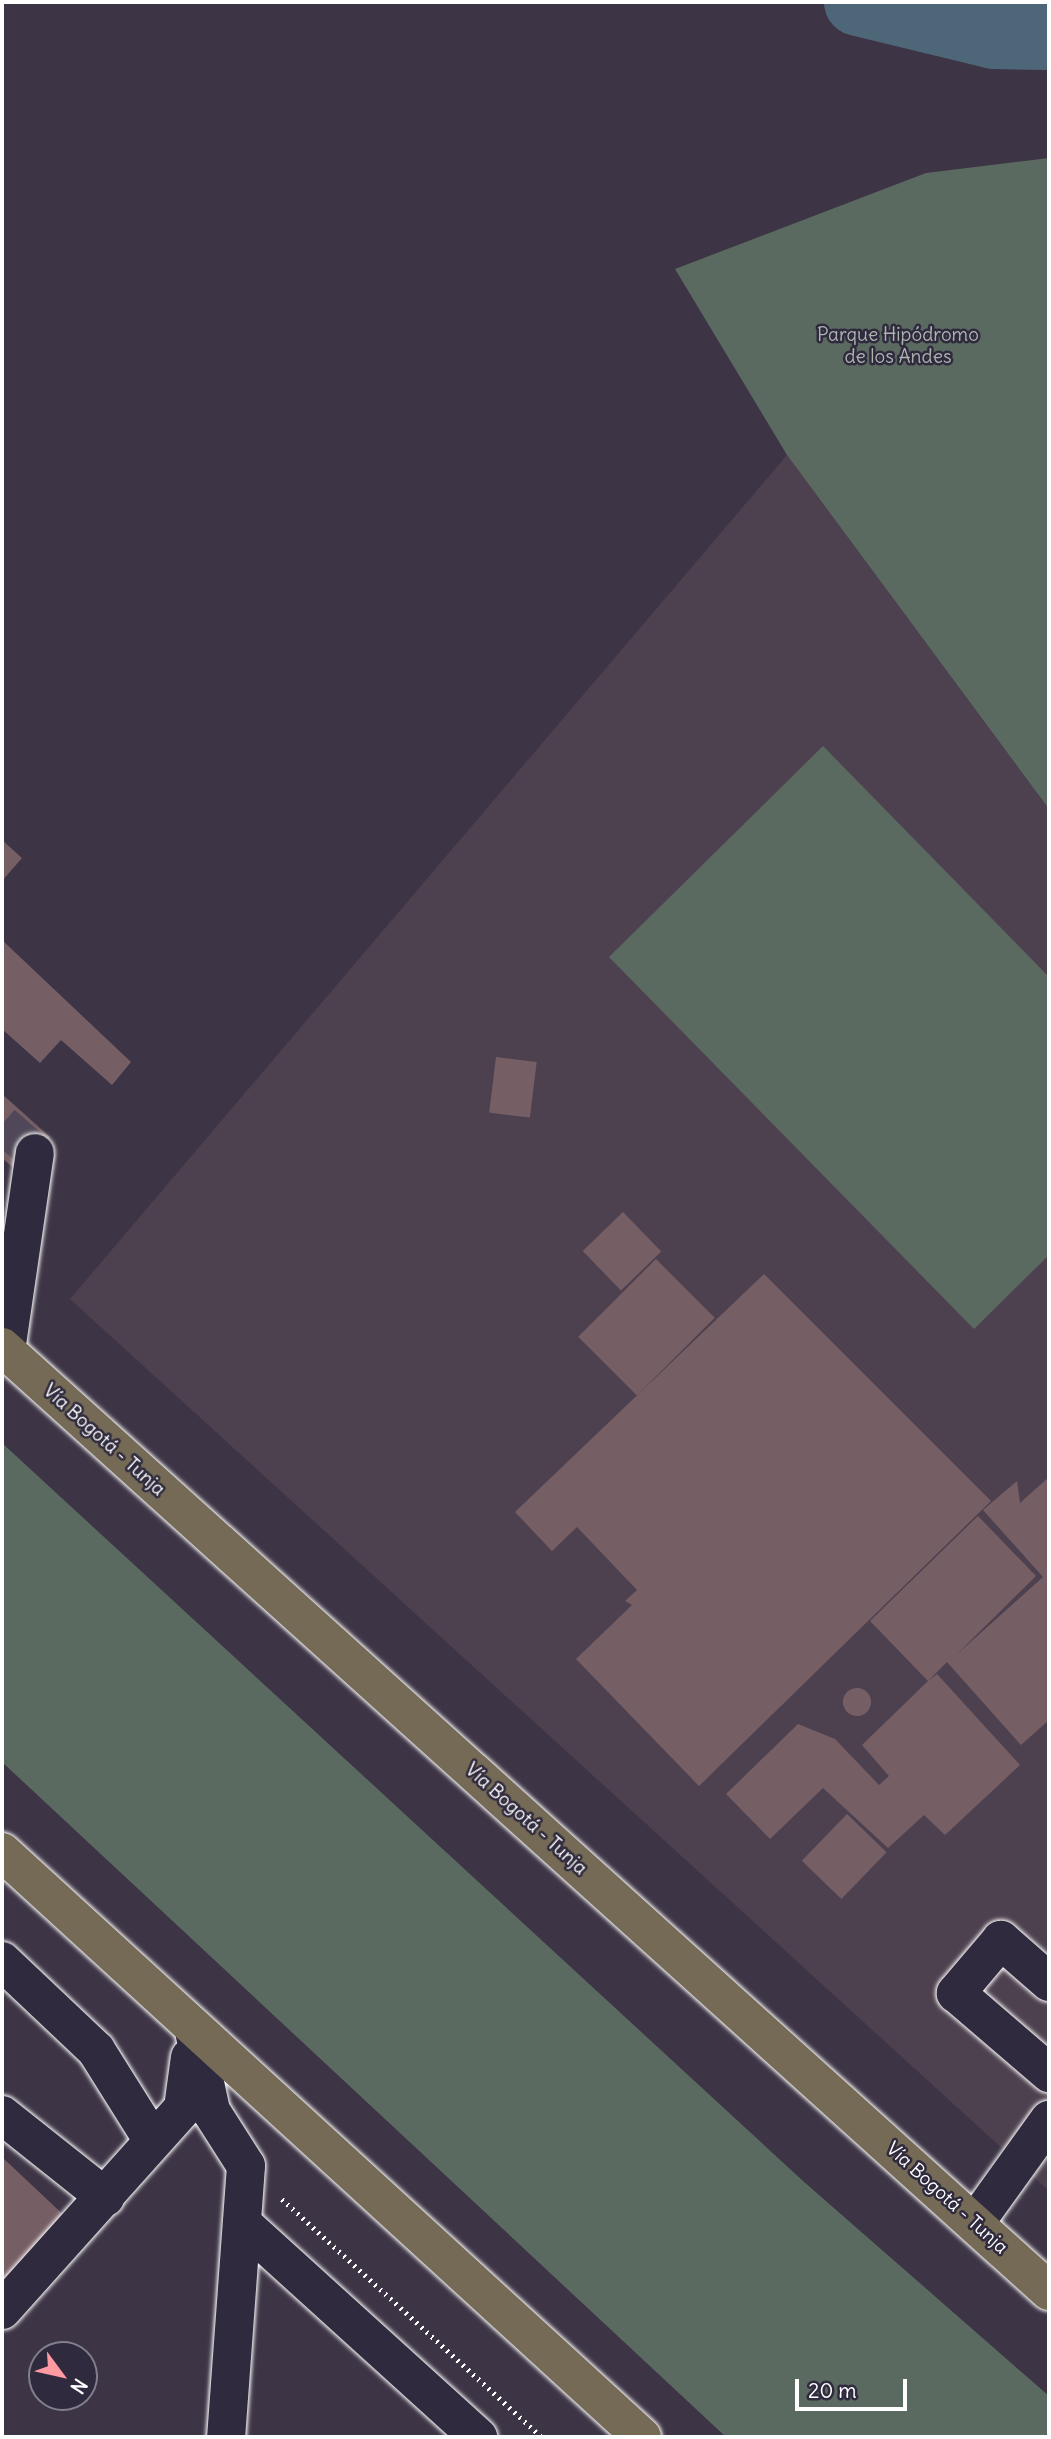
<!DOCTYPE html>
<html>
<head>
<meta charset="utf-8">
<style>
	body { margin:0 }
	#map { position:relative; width:1051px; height:2439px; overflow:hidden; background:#3d3445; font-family:Delius,sans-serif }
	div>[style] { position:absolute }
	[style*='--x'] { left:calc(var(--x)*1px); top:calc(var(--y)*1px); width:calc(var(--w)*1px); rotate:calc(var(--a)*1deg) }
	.built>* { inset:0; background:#4e414f }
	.green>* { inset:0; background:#5b6a60 }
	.river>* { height:68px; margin:-34px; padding:0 34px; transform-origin:34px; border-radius:34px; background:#4e6778 }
	.building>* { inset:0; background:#765e65; transform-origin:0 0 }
	.round { border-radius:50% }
	.minor-tunnel>* { height:38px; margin-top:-19px; transform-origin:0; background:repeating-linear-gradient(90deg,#504858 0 38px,transparent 0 57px) }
	.path>* { height:4.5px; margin-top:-2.25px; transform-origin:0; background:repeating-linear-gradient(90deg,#fff 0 2px,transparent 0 7px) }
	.roads { filter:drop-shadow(0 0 2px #fff) drop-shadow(0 0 2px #fff) }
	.minor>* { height:38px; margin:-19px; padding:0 19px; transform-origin:19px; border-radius:19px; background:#2f2a3d }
	.highway>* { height:38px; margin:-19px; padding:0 19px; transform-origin:19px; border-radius:19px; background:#756a55 }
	span { translate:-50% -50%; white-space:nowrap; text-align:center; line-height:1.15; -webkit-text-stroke:5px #2f2a3d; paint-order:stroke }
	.park-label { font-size:19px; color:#adb4b0 }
	.street-label { font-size:19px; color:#fff }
	.frame { position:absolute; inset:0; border:4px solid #fff; pointer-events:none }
	.north { position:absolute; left:28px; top:2341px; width:70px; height:70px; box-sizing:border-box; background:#2f2a3d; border:2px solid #827f8b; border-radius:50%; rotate:123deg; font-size:19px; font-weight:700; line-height:28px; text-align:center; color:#fff }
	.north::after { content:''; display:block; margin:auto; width:24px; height:32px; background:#ff9aa2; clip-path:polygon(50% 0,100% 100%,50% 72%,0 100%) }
	.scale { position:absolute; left:795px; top:2379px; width:112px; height:32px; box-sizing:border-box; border:4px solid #fff; border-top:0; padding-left:9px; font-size:21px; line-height:24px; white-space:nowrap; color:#fff; -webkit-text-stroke:5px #2f2a3d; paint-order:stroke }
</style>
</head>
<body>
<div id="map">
	<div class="built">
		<i style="clip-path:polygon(787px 455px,1049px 809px,1049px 2191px,70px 1299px)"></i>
	</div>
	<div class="green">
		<i style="clip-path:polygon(1049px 158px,1049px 809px,787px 455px,675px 269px,926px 173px)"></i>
		<i style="clip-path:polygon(823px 746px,1049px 977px,1049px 1255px,974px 1329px,609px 957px)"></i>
		<i style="clip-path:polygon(2px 1443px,803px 2181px,1049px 2396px,1049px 2437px,726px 2437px,2px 1762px)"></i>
	</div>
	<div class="river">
		<i style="--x:858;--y:2;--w:140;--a:13.6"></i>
		<i style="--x:994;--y:35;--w:55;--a:1"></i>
	</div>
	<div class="building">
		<i style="clip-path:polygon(2px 840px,22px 858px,2px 881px)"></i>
		<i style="clip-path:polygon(2px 940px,131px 1062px,112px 1085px,61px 1040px,40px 1063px,2px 1029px)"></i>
		<i style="left:496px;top:1057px;width:41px;height:56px;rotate:7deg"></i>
		<i style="clip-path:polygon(2px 1094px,50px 1137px,18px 1172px,2px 1158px)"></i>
		<i style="left:623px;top:1212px;width:55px;height:56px;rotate:46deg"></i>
		<i style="left:656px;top:1259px;width:83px;height:110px;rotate:45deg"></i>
		<i style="clip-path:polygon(764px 1274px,991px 1501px,699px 1786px,576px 1659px,632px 1605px,625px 1601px,637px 1590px,577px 1527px,552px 1551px,515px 1512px)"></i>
		<i style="clip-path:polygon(1049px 1477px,1049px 1720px,1021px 1745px,947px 1662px,928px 1681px,937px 1674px,1020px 1765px,945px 1835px,924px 1815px,888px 1848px,823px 1788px,770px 1839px,726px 1794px,798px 1724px,835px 1739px,879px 1785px,889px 1776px,862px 1745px,928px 1681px,870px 1621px,978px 1516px,1036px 1576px,956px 1655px,1043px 1577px,983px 1510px,1017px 1481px,1020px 1503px)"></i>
		<i class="round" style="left:843px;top:1688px;width:28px;height:28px"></i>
		<i style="left:847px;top:1814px;width:55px;height:65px;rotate:44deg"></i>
		<i style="clip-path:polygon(2px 2157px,70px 2221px,2px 2295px)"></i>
	</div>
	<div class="minor-tunnel">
		<i style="--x:2;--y:1124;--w:44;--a:41.3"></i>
	</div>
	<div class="path">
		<i style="--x:282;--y:2199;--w:352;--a:42.5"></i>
	</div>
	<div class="roads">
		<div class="minor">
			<i style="--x:6;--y:1351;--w:200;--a:-81.7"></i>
			<i style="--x:2;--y:1961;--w:129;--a:43.4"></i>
			<i style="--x:96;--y:2050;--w:107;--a:57.9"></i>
			<i style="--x:1049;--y:1982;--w:64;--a:-138.8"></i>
			<i style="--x:1001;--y:1940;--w:70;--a:130.3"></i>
			<i style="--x:956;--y:1993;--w:123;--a:40.7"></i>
			<i style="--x:194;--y:2031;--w:82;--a:78"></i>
			<i style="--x:211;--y:2111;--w:65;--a:57.5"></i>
			<i style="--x:246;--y:2166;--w:272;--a:94.2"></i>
			<i style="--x:2;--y:2115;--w:132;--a:38.5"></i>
			<i style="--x:242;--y:2223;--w:319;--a:42.2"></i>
			<i style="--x:975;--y:2223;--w:127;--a:-54.3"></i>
			<i style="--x:2;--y:2310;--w:271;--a:-48.1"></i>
			<i style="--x:183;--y:2108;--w:51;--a:-82.2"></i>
		</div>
		<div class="highway">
			<i style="--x:2;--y:1347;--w:1410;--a:42.04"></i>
			<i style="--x:2;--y:1852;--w:867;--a:42.43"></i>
		</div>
	</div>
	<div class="park-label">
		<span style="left:898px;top:346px">Parque Hipódromo<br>de los Andes</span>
	</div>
	<div class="street-label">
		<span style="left:104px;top:1440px;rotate:42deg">Vía Bogotá - Tunja</span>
		<span style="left:526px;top:1819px;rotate:42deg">Vía Bogotá - Tunja</span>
		<span style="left:947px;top:2198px;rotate:42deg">Vía Bogotá - Tunja</span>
	</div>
	<div class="frame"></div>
	<div class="north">N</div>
	<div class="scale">20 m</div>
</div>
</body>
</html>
